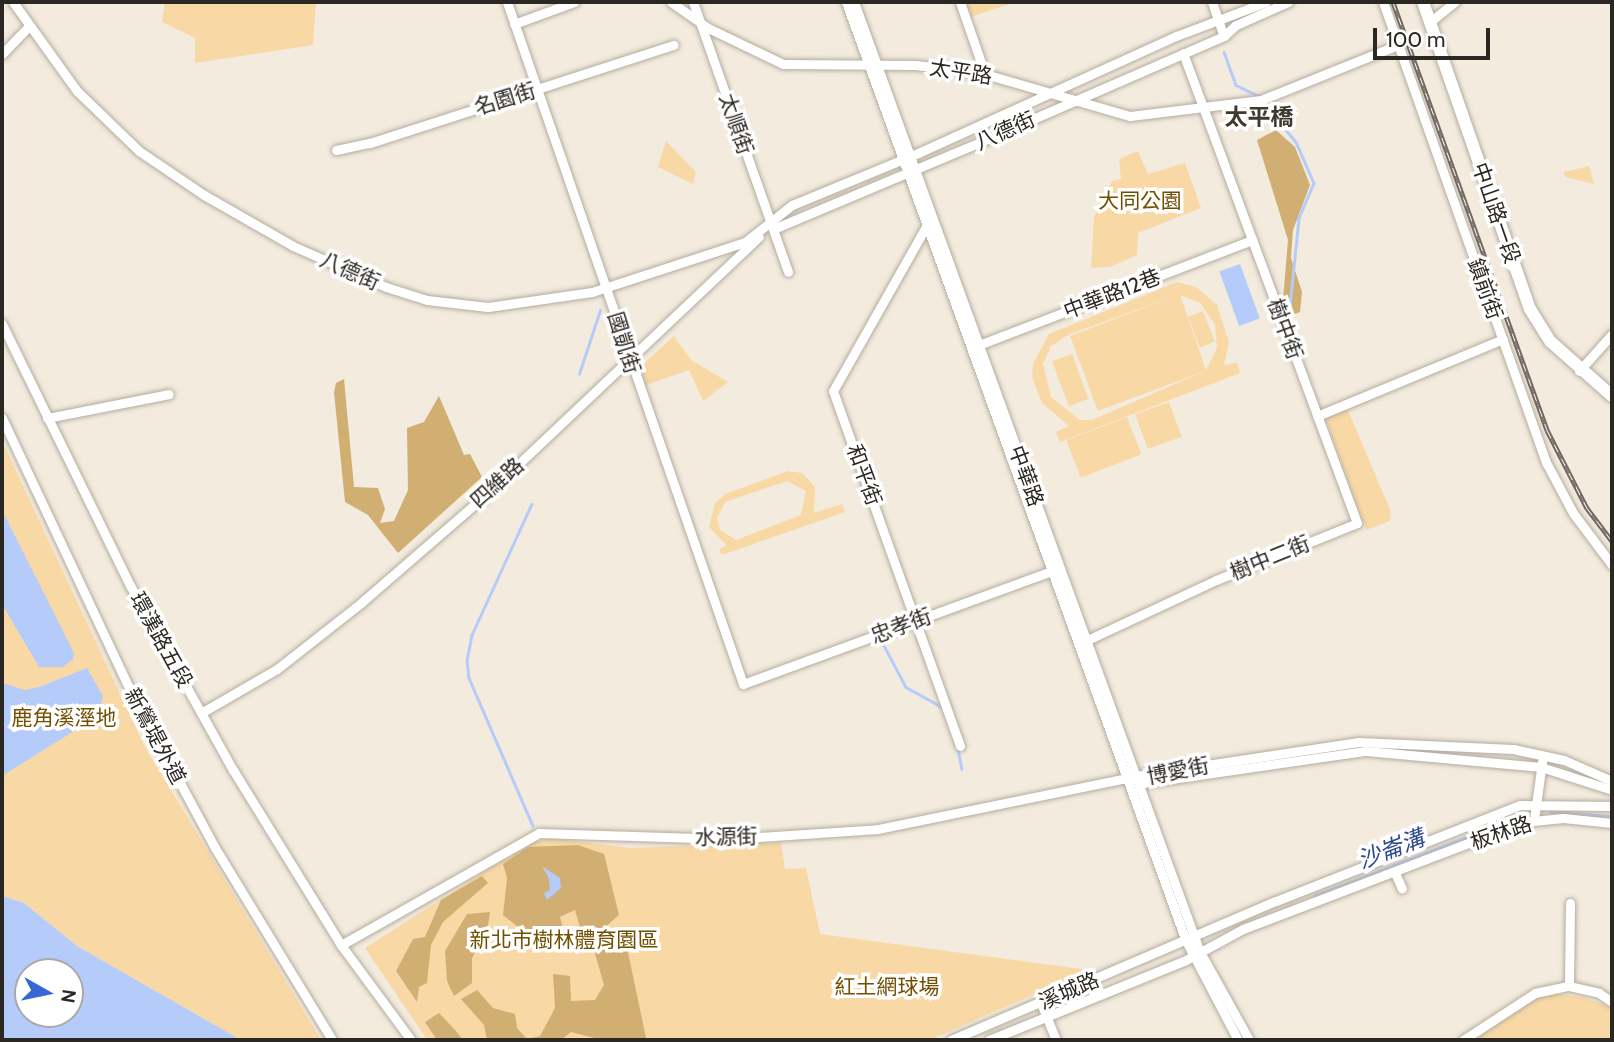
<!DOCTYPE html>
<html>
<head>
<meta charset="utf-8">
<style>
	body { margin:0 }
	#map { position:relative; width:1614px; height:1042px; overflow:hidden; background:#f3ebdd; font-family:Cabin,"Noto Sans TC",sans-serif }
	div>[style] { position:absolute }
	[style*='--x'] { left:calc(var(--x)*1px); top:calc(var(--y)*1px); width:calc(var(--w)*1px); rotate:calc(var(--a)*1deg) }
	.green>* { inset:0; background:#f8d9a5; transform-origin:0 0 }
	.forest>* { inset:0; background:#d1ae72 }
	.water>* { inset:0; background:#b5ccfa; transform-origin:0 0 }
	.stream>* { height:2.5px; margin:-1.25px; padding:0 1.25px; transform-origin:1.25px; border-radius:1.25px; background:#b5ccfa }
	.roads { filter:drop-shadow(0 0 2px #b4aca0) drop-shadow(0 0 2px #b4aca0) }
	.minor>* { height:9px; margin:-4.5px; padding:0 4.5px; transform-origin:4.5px; border-radius:4.5px; background:#fff }
	.major>* { height:12px; margin:-6px; padding:0 6px; transform-origin:6px; border-radius:6px; background:#fff }
	.rail>* { height:5px; margin-top:-2.5px; transform-origin:0; background:repeating-linear-gradient(90deg,#fff 0 8px,#6f6962 0 16px); box-sizing:border-box; border-block:2px solid #6f6962 }
	span { translate:-50% -50%; white-space:nowrap; text-align:center; line-height:1.15; -webkit-text-stroke:7px #fff; paint-order:stroke }
	.street-label { font-size:21px; color:#2b2723 }
	.park-label { font-size:21px; color:#714f00 }
	.neighbourhood-label { font-size:23px; color:#3e382d; font-weight:700 }
	.water-label { font-size:23px; color:#2c4a8e; font-style:italic }
	.frame { position:absolute; inset:0; border:4px solid #2b2723; pointer-events:none }
	.north { position:absolute; left:14px; top:958px; width:70px; height:70px; box-sizing:border-box; background:#fff; border:2px solid #aaa9a7; border-radius:50%; rotate:99deg; font-size:19px; font-weight:700; line-height:28px; text-align:center; color:#2b2723 }
	.north::after { content:''; display:block; margin:auto; width:24px; height:32px; background:#3767d7; clip-path:polygon(50% 0,100% 100%,50% 72%,0 100%) }
	.scale { position:absolute; left:1373px; top:28px; width:117px; height:32px; box-sizing:border-box; border:4px solid #2b2723; border-top:0; padding-left:9px; font-size:21px; line-height:24px; white-space:nowrap; color:#2b2723; -webkit-text-stroke:5px #fff; paint-order:stroke }
</style>
</head>
<body>
<div id="map">
	<div class="green">
		<i style="clip-path:polygon(165px 2px,316px 2px,313px 45px,195px 63px,195px 38px,162px 22px)"></i>
		<i style="clip-path:polygon(965px 2px,1016px 2px,970px 17px)"></i>
		<i style="clip-path:polygon(666px 141px,696px 172px,693px 184px,658px 167px)"></i>
		<i style="clip-path:polygon(1138px 151px,1148px 174px,1185px 163px,1201px 208px,1138px 233px,1137px 255px,1110px 267px,1091px 268px,1094px 217px,1112px 181px,1121px 179px,1119px 159px)"></i>
		<i style="clip-path:polygon(1589px 166px,1594px 184px,1565px 177px,1564px 172px)"></i>
		<i style="clip-path:polygon(evenodd,1177px 282px,1196px 287px,1217px 305px,1229px 342px,1224px 365px,1237px 363px,1240px 373px,1060px 442px,1056px 432px,1069px 426px,1042px 403px,1032px 377px,1033px 364px,1049px 334px,1177px 282px,1180px 295px,1200px 303px,1215px 325px,1217px 348px,1206px 370px,1180px 295px,1177px 282px,1175px 296px,1070px 336px,1098px 411px,1205px 371px,1092px 420px,1080px 420px,1051px 397px,1043px 364px,1051px 346px,1070px 334px,1175px 296px)"></i>
		<i style="left:1203px;top:311px;width:33px;height:16px;rotate:69deg"></i>
		<i style="clip-path:polygon(674px 336px,691px 360px,728px 382px,703px 401px,689px 370px,646px 385px,640px 367px)"></i>
		<i style="left:1072px;top:354px;width:48px;height:21px;rotate:70deg"></i>
		<i style="left:1169px;top:402px;width:37px;height:36px;rotate:70deg"></i>
		<i style="clip-path:polygon(1347px 408px,1391px 512px,1390px 521px,1366px 530px,1325px 417px)"></i>
		<i style="left:1127px;top:417px;width:40px;height:65px;rotate:69deg"></i>
		<i style="clip-path:polygon(2px 441px,144px 745px,321px 1040px,241px 1040px,77px 946px,24px 903px,2px 896px)"></i>
		<i style="clip-path:polygon(evenodd,788px 471px,802px 473px,815px 487px,814px 513px,842px 504px,845px 512px,722px 555px,719px 549px,727px 546px,709px 527px,715px 503px,725px 494px,788px 471px,787px 481px,806px 491px,801px 515px,736px 540px,720px 530px,717px 518px,725px 502px,787px 481px)"></i>
		<i style="clip-path:polygon(552px 838px,630px 848px,781px 843px,785px 869px,806px 868px,820px 934px,1089px 970px,930px 1040px,427px 1040px,365px 948px,529px 843px)"></i>
		<i style="clip-path:polygon(1554px 994px,1583px 997px,1612px 1008px,1612px 1040px,1476px 1040px,1521px 1003px)"></i>
	</div>
	<div class="forest">
		<i style="clip-path:polygon(1276px 130px,1295px 147px,1310px 185px,1293px 230px,1291px 258px,1302px 292px,1300px 312px,1290px 316px,1283px 300px,1288px 240px,1257px 140px)"></i>
		<i style="clip-path:polygon(344px 379px,354px 487px,378px 488px,385px 509px,380px 523px,394px 521px,408px 490px,407px 428px,424px 422px,439px 396px,464px 455px,470px 454px,482px 477px,398px 553px,368px 515px,345px 502px,334px 392px,336px 383px)"></i>
		<i style="clip-path:polygon(578px 845px,604px 854px,619px 915px,595px 936px,583px 938px,575px 910px,560px 917px,567px 943px,546px 949px,503px 915px,507px 878px,503px 864px,528px 847px)"></i>
		<i style="clip-path:polygon(482px 876px,488px 883px,443px 922px,431px 945px,427px 983px,419px 987px,417px 1002px,396px 971px,413px 939px,425px 937px,441px 900px)"></i>
		<i style="clip-path:polygon(490px 912px,487px 932px,472px 958px,472px 983px,454px 996px,447px 981px,445px 951px,467px 914px)"></i>
		<i style="clip-path:polygon(624px 933px,646px 1038px,602px 1040px,571px 1032px,561px 1040px,487px 1040px,484px 1025px,461px 999px,477px 990px,493px 1008px,515px 1014px,517px 1028px,527px 1039px,540px 1036px,555px 1008px,553px 974px,570px 976px,571px 1001px,595px 1000px,604px 985px,593px 947px)"></i>
		<i style="clip-path:polygon(439px 1013px,456px 1031px,463px 1040px,437px 1040px,425px 1022px)"></i>
	</div>
	<div class="water">
		<i style="left:1240px;top:264px;width:58px;height:22px;rotate:70deg"></i>
		<i style="clip-path:polygon(2px 510px,74px 653px,73px 659px,63px 667px,39px 667px,2px 604px)"></i>
		<i style="clip-path:polygon(87px 668px,103px 696px,98px 716px,2px 776px,2px 683px,25px 690px,39px 687px)"></i>
		<i style="clip-path:polygon(542px 866px,560px 878px,561px 888px,547px 900px,544px 893px,550px 890px,549px 879px)"></i>
		<i style="clip-path:polygon(evenodd,2px 896px,24px 903px,77px 946px,241px 1040px,2px 1040px,2px 896px,70px 972px,70px 1014px,28px 1014px,28px 972px,70px 972px)"></i>
	</div>
	<div class="stream">
		<i style="--x:1224;--y:52;--w:35;--a:70"></i>
		<i style="--x:1236;--y:85;--w:28;--a:26"></i>
		<i style="--x:1264;--y:103;--w:50;--a:50.6"></i>
		<i style="--x:1296;--y:142;--w:45;--a:66.3"></i>
		<i style="--x:1314;--y:183;--w:39;--a:113"></i>
		<i style="--x:1299;--y:219;--w:107;--a:95.9"></i>
		<i style="--x:579;--y:374;--w:67;--a:-71.8"></i>
		<i style="--x:532;--y:504;--w:144;--a:114.6"></i>
		<i style="--x:472;--y:635;--w:25;--a:101"></i>
		<i style="--x:467;--y:660;--w:18;--a:84"></i>
		<i style="--x:469;--y:678;--w:161;--a:66.6"></i>
		<i style="--x:881;--y:640;--w:53;--a:62"></i>
		<i style="--x:906;--y:687;--w:41;--a:29.1"></i>
		<i style="--x:958;--y:749;--w:20;--a:79"></i>
		<i style="--x:1550;--y:812;--w:62;--a:3.7"></i>
		<i style="--x:1314;--y:896;--w:177;--a:-21.2"></i>
	</div>
	<div class="roads">
		<div class="minor">
			<i style="--x:13;--y:2;--w:110;--a:54.3"></i>
			<i style="--x:77;--y:91;--w:86;--a:44.1"></i>
			<i style="--x:139;--y:151;--w:78;--a:34.1"></i>
			<i style="--x:204;--y:195;--w:103;--a:29.8"></i>
			<i style="--x:293;--y:246;--w:102;--a:23.8"></i>
			<i style="--x:386;--y:287;--w:43;--a:17.6"></i>
			<i style="--x:427;--y:300;--w:61;--a:6.5"></i>
			<i style="--x:488;--y:307;--w:105;--a:-8.2"></i>
			<i style="--x:592;--y:292;--w:161;--a:-18.1"></i>
			<i style="--x:745;--y:242;--w:60;--a:-38.2"></i>
			<i style="--x:792;--y:205;--w:136;--a:-22.4"></i>
			<i style="--x:918;--y:153;--w:283;--a:-24.4"></i>
			<i style="--x:1176;--y:36;--w:96;--a:-20.7"></i>
			<i style="--x:507;--y:2;--w:722;--a:70.91"></i>
			<i style="--x:743;--y:684;--w:335;--a:-20.1"></i>
			<i style="--x:671;--y:2;--w:45;--a:35.1"></i>
			<i style="--x:708;--y:28;--w:83;--a:25.6"></i>
			<i style="--x:783;--y:64;--w:133;--a:0.4"></i>
			<i style="--x:916;--y:65;--w:70;--a:7.4"></i>
			<i style="--x:985;--y:74;--w:151;--a:16.2"></i>
			<i style="--x:1130;--y:116;--w:132;--a:-7"></i>
			<i style="--x:1261;--y:100;--w:148;--a:-21.9"></i>
			<i style="--x:693;--y:2;--w:286;--a:70.6"></i>
			<i style="--x:846;--y:2;--w:999;--a:70.1"></i>
			<i style="--x:1186;--y:941;--w:112;--a:62.3"></i>
			<i style="--x:854;--y:2;--w:1009;--a:70"></i>
			<i style="--x:1199;--y:950;--w:103;--a:60.9"></i>
			<i style="--x:960;--y:2;--w:76;--a:70.9"></i>
			<i style="--x:1212;--y:2;--w:36;--a:71"></i>
			<i style="--x:1383;--y:2;--w:490;--a:70.5"></i>
			<i style="--x:1547;--y:464;--w:55;--a:62"></i>
			<i style="--x:1573;--y:513;--w:65;--a:53.1"></i>
			<i style="--x:1430;--y:22;--w:32;--a:-39"></i>
			<i style="--x:514;--y:24;--w:64;--a:-20.1"></i>
			<i style="--x:2;--y:54;--w:37;--a:-46"></i>
			<i style="--x:336;--y:150;--w:35;--a:-12"></i>
			<i style="--x:370;--y:143;--w:319;--a:-17.9"></i>
			<i style="--x:928;--y:223;--w:193;--a:119.5"></i>
			<i style="--x:833;--y:391;--w:377;--a:70.3"></i>
			<i style="--x:770;--y:225;--w:8;--a:14"></i>
			<i style="--x:778;--y:227;--w:227;--a:-22.8"></i>
			<i style="--x:987;--y:139;--w:258;--a:-23.5"></i>
			<i style="--x:1224;--y:36;--w:16;--a:-43"></i>
			<i style="--x:1236;--y:25;--w:57;--a:-23.9"></i>
			<i style="--x:2;--y:324;--w:293;--a:63.9"></i>
			<i style="--x:131;--y:587;--w:210;--a:60.9"></i>
			<i style="--x:233;--y:770;--w:206;--a:58.3"></i>
			<i style="--x:341;--y:945;--w:118;--a:53.6"></i>
			<i style="--x:976;--y:346;--w:296;--a:-21"></i>
			<i style="--x:1579;--y:371;--w:50;--a:-48.3"></i>
			<i style="--x:1317;--y:416;--w:201;--a:-22.5"></i>
			<i style="--x:2;--y:418;--w:301;--a:64.8"></i>
			<i style="--x:130;--y:690;--w:179;--a:61.7"></i>
			<i style="--x:215;--y:848;--w:225;--a:58.6"></i>
			<i style="--x:47;--y:418;--w:124;--a:-11.1"></i>
			<i style="--x:1081;--y:643;--w:149;--a:-25"></i>
			<i style="--x:1216;--y:580;--w:152;--a:-22"></i>
			<i style="--x:1357;--y:523;--w:501;--a:-110.32"></i>
			<i style="--x:201;--y:713;--w:88;--a:-30.1"></i>
			<i style="--x:277;--y:669;--w:108;--a:-38.2"></i>
			<i style="--x:362;--y:602;--w:169;--a:-40.9"></i>
			<i style="--x:490;--y:491;--w:370;--a:-43.4"></i>
			<i style="--x:1136;--y:779;--w:8;--a:30"></i>
			<i style="--x:1143;--y:783;--w:225;--a:-8.2"></i>
			<i style="--x:1366;--y:751;--w:176;--a:5.2"></i>
			<i style="--x:1541;--y:767;--w:75;--a:17.9"></i>
			<i style="--x:1534;--y:819;--w:58;--a:-82"></i>
			<i style="--x:1395;--y:873;--w:17;--a:66"></i>
			<i style="--x:341;--y:945;--w:227;--a:-29.5"></i>
			<i style="--x:539;--y:833;--w:190;--a:1.8"></i>
			<i style="--x:729;--y:839;--w:149;--a:-3.8"></i>
			<i style="--x:878;--y:829;--w:275;--a:-11.6"></i>
			<i style="--x:1147;--y:774;--w:214;--a:-8.6"></i>
			<i style="--x:1359;--y:742;--w:154;--a:2.6"></i>
			<i style="--x:1513;--y:749;--w:52;--a:12.2"></i>
			<i style="--x:1564;--y:760;--w:52;--a:23.6"></i>
			<i style="--x:1569;--y:986;--w:83;--a:-89.3"></i>
			<i style="--x:1041;--y:1003;--w:40;--a:68"></i>
			<i style="--x:951;--y:1040;--w:353;--a:-23.2"></i>
			<i style="--x:1276;--y:901;--w:262;--a:-21.5"></i>
			<i style="--x:1520;--y:805;--w:92;--a:0.6"></i>
			<i style="--x:989;--y:1040;--w:210;--a:-22.1"></i>
			<i style="--x:1184;--y:961;--w:67;--a:-28.5"></i>
			<i style="--x:1243;--y:929;--w:300;--a:-20.9"></i>
			<i style="--x:1523;--y:822;--w:40;--a:-5.7"></i>
			<i style="--x:1563;--y:818;--w:49;--a:5.8"></i>
			<i style="--x:1463;--y:1040;--w:86;--a:-33.1"></i>
			<i style="--x:1535;--y:993;--w:35;--a:-12"></i>
			<i style="--x:1569;--y:986;--w:31;--a:13"></i>
			<i style="--x:1599;--y:993;--w:16;--a:35"></i>
		</div>
		<div class="major">
			<i style="--x:1423;--y:2;--w:325;--a:70.8"></i>
			<i style="--x:1530;--y:309;--w:39;--a:58"></i>
			<i style="--x:1551;--y:342;--w:81;--a:41.5"></i>
		</div>
	</div>
	<div class="rail">
		<i style="--x:1393;--y:2;--w:455;--a:70.2"></i>
		<i style="--x:1547;--y:430;--w:88;--a:62.9"></i>
		<i style="--x:1587;--y:508;--w:41;--a:52.9"></i>
	</div>
	<div class="street-label">
		<span style="left:961px;top:72px;rotate:9deg">太平路</span>
		<span style="left:505px;top:99px;rotate:-17deg">名園街</span>
		<span style="left:736px;top:124px;rotate:71deg">太順街</span>
		<span style="left:1005px;top:131px;rotate:-24deg">八德街</span>
		<span style="left:1496px;top:213px;rotate:71deg">中山路一段</span>
		<span style="left:350px;top:271px;rotate:24deg">八德街</span>
		<span style="left:1485px;top:289px;rotate:70deg">鎮前街</span>
		<span style="left:1112px;top:294px;rotate:-21deg">中華路12巷</span>
		<span style="left:1285px;top:329px;rotate:70deg">樹中街</span>
		<span style="left:624px;top:343px;rotate:73deg">國凱街</span>
		<span style="left:864px;top:475px;rotate:70deg">和平街</span>
		<span style="left:1026px;top:476px;rotate:70deg">中華路</span>
		<span style="left:497px;top:483px;rotate:-42deg">四維路</span>
		<span style="left:1270px;top:558px;rotate:-22deg">樹中二街</span>
		<span style="left:901px;top:626px;rotate:-20deg">忠孝街</span>
		<span style="left:161px;top:640px;rotate:61deg">環漢路五段</span>
		<span style="left:155px;top:736px;rotate:62deg">新鶯堤外道</span>
		<span style="left:1178px;top:771px;rotate:-11deg">博愛街</span>
		<span style="left:1501px;top:833px;rotate:-19deg">板林路</span>
		<span style="left:726px;top:837px;rotate:-1deg">水源街</span>
		<span style="left:1069px;top:991px;rotate:-23deg">溪城路</span>
	</div>
	<div class="park-label">
		<span style="left:1140px;top:201px">大同公園</span>
		<span style="left:64px;top:718px">鹿角溪溼地</span>
		<span style="left:564px;top:940px">新北市樹林體育園區</span>
		<span style="left:887px;top:987px">紅土網球場</span>
	</div>
	<div class="neighbourhood-label">
		<span style="left:1259px;top:117px">太平橋</span>
	</div>
	<div class="water-label">
		<span style="left:1391px;top:849px;rotate:-21deg">沙崙溝</span>
	</div>
	<div class="frame"></div>
	<div class="north">N</div>
	<div class="scale">100 m</div>
</div>
</body>
</html>
